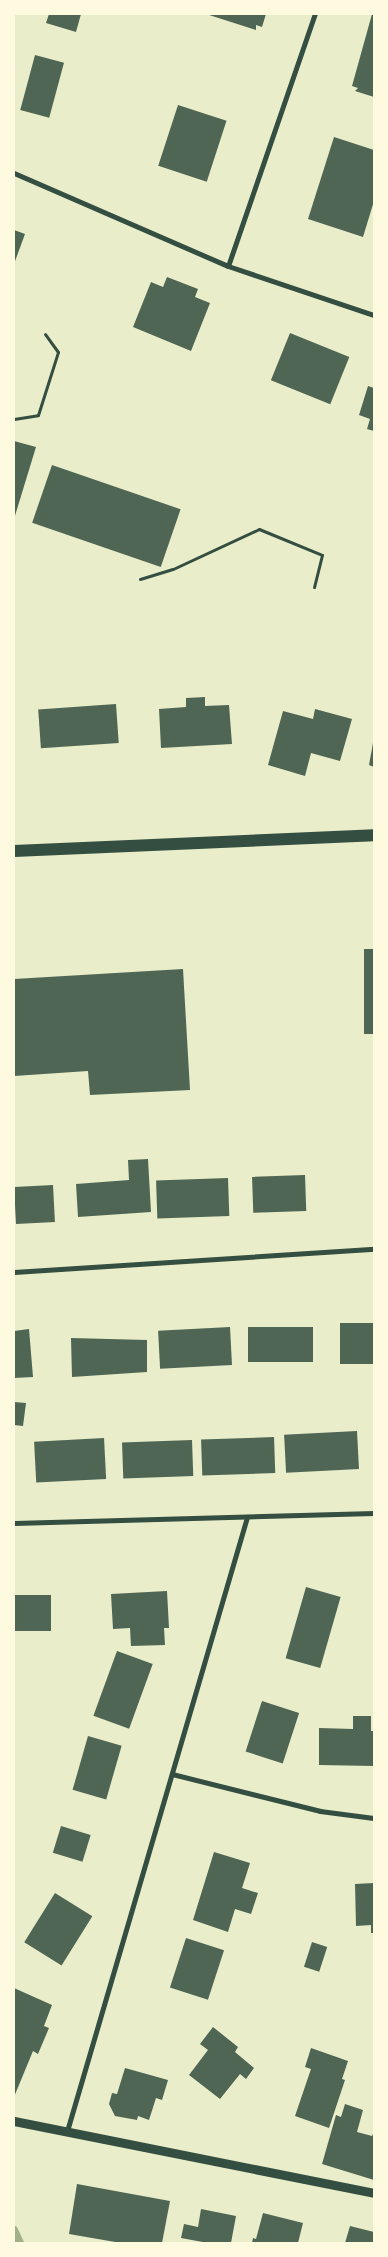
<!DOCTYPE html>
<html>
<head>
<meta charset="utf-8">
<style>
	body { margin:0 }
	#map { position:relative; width:388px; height:2257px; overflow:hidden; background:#e9edc9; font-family:"Asap Condensed",sans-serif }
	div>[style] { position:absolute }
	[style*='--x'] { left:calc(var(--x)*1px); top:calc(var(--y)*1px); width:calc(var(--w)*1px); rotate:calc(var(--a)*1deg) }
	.stream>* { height:8px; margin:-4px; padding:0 4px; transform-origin:4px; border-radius:4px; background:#a3b18a }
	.building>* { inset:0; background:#4f6655; transform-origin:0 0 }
	.path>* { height:3px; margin:-1.5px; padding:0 1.5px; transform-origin:1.5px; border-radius:1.5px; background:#344e41 }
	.minor>* { height:5px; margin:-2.5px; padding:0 2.5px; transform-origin:2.5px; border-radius:2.5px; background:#344e41 }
	.tertiary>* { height:9px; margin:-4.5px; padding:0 4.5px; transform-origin:4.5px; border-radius:4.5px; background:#344e41 }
	.primary>* { height:12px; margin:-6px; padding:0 6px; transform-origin:6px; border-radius:6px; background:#344e41 }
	span { translate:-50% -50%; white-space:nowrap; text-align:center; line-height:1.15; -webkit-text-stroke:5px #fefae0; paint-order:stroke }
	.frame { position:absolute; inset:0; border:15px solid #fefae0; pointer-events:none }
</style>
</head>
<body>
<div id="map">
	<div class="stream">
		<i style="--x:14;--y:2230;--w:14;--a:65"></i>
	</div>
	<div class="building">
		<i style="clip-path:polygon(49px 14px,81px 14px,76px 32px,46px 23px)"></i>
		<i style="clip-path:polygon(206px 14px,266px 14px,262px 27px,256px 25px,256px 30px)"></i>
		<i style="clip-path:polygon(372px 14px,374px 14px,374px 97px,355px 91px,358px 88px,352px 86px)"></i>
		<i style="left:35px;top:55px;width:30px;height:57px;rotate:15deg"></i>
		<i style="left:178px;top:105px;width:51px;height:64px;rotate:18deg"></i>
		<i style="clip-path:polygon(334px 137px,374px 150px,374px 201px,363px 237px,308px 219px)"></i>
		<i style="clip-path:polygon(14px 230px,25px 234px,14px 264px)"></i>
		<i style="clip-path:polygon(167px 277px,198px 289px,195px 297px,210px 303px,191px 351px,133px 327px,151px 282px,163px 287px)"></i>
		<i style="left:290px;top:333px;width:64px;height:51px;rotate:22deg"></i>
		<i style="clip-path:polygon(368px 386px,374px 388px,374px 431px,367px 429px,370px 419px,359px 415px)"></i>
		<i style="clip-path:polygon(14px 441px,36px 447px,14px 519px)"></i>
		<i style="left:52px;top:465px;width:136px;height:61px;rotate:19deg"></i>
		<i style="clip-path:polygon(205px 697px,205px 706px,229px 705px,232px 744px,161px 748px,159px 709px,186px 707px,186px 698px)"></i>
		<i style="left:116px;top:704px;width:39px;height:78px;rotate:86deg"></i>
		<i style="clip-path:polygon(315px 709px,352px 719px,340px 761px,311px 753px,305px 776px,268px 765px,283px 711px,313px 719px)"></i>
		<i style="clip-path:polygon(373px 743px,374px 743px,374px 767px,369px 765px)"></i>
		<i style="left:364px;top:949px;width:10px;height:85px"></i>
		<i style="clip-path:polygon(183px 969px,190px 1090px,90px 1095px,88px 1071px,14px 1076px,14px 979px)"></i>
		<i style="clip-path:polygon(148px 1159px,151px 1212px,78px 1217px,76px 1184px,129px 1180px,128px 1160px)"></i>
		<i style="left:305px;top:1175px;width:36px;height:53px;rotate:88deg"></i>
		<i style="left:228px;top:1178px;width:38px;height:72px;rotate:88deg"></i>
		<i style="left:53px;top:1185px;width:37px;height:39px;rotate:87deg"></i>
		<i style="left:340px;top:1323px;width:34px;height:41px"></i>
		<i style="left:230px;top:1327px;width:38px;height:72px;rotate:87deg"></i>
		<i style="left:313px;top:1327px;width:35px;height:65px;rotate:90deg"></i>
		<i style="clip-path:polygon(29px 1329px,33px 1377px,14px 1378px,14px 1331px)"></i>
		<i style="clip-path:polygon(71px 1338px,147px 1340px,147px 1372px,72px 1377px)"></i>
		<i style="clip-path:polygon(14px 1402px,26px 1403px,23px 1426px,14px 1425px)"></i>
		<i style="left:357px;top:1431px;width:38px;height:73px;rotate:87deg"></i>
		<i style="left:274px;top:1437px;width:36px;height:73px;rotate:88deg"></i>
		<i style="left:104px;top:1438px;width:41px;height:70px;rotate:87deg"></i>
		<i style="left:192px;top:1440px;width:36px;height:70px;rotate:88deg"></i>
		<i style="left:306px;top:1587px;width:36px;height:74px;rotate:16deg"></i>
		<i style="clip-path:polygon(167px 1591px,169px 1628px,164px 1628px,165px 1645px,131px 1646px,130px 1628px,113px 1629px,111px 1594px)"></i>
		<i style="left:14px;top:1595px;width:37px;height:36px"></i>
		<i style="left:117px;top:1651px;width:38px;height:69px;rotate:20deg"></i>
		<i style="left:262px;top:1701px;width:39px;height:53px;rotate:18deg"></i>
		<i style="clip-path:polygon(353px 1716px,371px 1716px,371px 1731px,374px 1731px,374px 1766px,319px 1765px,319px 1728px,353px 1729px)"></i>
		<i style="left:88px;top:1736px;width:35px;height:56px;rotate:16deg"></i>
		<i style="left:61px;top:1826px;width:31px;height:28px;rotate:17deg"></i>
		<i style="clip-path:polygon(214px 1852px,250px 1863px,242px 1888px,258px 1893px,251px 1914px,235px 1909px,228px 1932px,193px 1920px)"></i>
		<i style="clip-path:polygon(374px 1883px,374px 1933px,371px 1933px,371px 1925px,356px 1926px,355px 1884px)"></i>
		<i style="left:55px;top:1893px;width:44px;height:58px;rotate:32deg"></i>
		<i style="left:186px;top:1938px;width:40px;height:52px;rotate:18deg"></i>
		<i style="left:312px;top:1942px;width:16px;height:26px;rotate:18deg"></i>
		<i style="clip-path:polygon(14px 1988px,52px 2005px,44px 2026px,49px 2028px,38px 2054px,33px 2051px,14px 2097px)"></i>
		<i style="clip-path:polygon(213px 2027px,238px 2047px,235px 2052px,254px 2068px,246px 2079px,240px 2074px,220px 2099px,189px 2075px,208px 2050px,200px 2044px)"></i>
		<i style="clip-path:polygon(311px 2048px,348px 2061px,342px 2079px,345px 2080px,329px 2128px,295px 2116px,311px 2069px,305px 2067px)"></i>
		<i style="clip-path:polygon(125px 2068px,168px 2080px,162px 2100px,156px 2098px,149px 2120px,138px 2116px,137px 2120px,115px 2116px,109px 2104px,112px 2093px,117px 2094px)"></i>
		<i style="clip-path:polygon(345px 2104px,363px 2110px,357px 2132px,372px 2136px,374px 2132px,374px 2180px,322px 2164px,336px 2115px,341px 2117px)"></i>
		<i style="clip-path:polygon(77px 2184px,170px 2201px,162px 2243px,121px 2243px,69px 2234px)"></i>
		<i style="clip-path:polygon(201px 2209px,236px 2216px,231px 2243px,208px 2243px,181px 2238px,184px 2224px,198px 2227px)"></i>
		<i style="clip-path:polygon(263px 2213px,303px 2223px,298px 2243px,252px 2243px,253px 2238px,256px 2239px)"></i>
		<i style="clip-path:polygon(350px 2226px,374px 2232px,374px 2243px,345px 2243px)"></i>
	</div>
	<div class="path">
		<i style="--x:14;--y:419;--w:24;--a:-9"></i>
		<i style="--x:38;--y:415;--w:66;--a:-72.4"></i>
		<i style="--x:58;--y:352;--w:22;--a:-126"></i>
		<i style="--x:140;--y:579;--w:34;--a:-17"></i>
		<i style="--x:173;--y:569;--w:95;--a:-24.9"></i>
		<i style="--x:259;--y:529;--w:68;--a:22.4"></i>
		<i style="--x:322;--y:555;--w:33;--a:104"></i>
	</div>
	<div class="minor">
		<i style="--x:14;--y:173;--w:233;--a:23.5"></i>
		<i style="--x:228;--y:266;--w:154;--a:18.6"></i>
		<i style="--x:228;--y:266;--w:267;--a:-71"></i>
		<i style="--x:14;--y:1272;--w:361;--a:-3.7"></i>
		<i style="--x:14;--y:1523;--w:360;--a:-1.6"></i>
		<i style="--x:172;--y:1774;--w:153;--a:14"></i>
		<i style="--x:320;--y:1811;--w:54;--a:7.4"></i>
		<i style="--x:67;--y:2131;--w:640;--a:-73.66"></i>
	</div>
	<div class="tertiary">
		<i style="--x:14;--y:2121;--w:367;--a:11.3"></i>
	</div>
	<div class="primary">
		<i style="--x:14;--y:851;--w:360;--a:-2.5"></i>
	</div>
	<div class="frame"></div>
</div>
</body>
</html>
